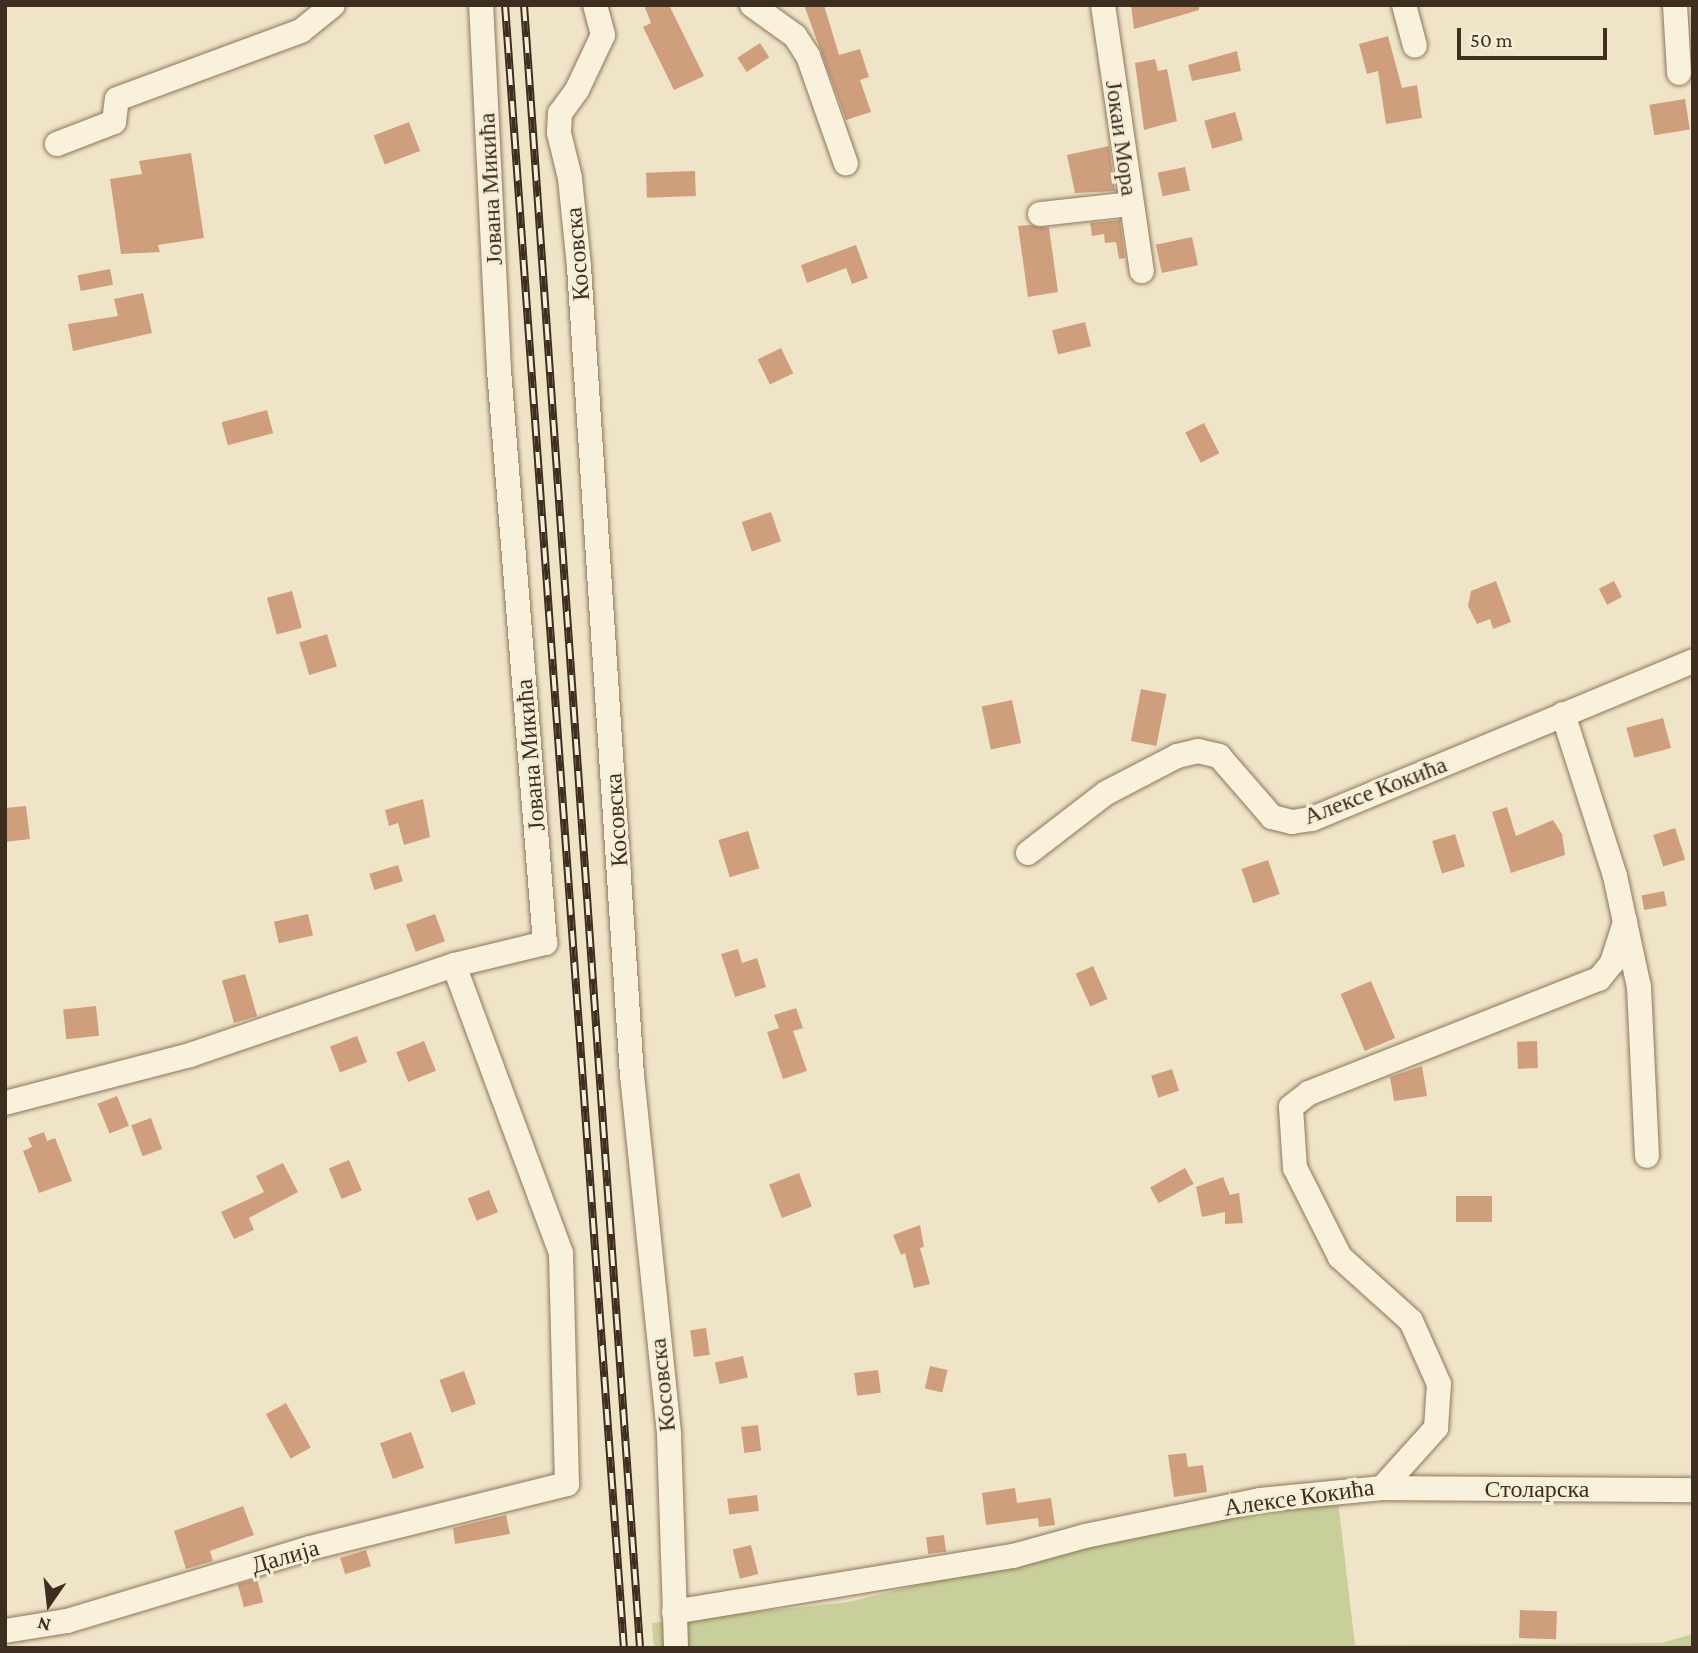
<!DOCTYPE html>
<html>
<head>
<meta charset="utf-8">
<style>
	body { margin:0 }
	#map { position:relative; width:1698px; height:1653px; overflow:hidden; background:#f0e4c8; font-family:"Crimson Pro",serif }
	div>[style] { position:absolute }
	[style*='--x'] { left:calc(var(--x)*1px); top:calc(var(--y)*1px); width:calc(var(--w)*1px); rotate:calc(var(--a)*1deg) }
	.green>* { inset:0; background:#c9cf9b }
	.building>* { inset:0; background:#cf9f7d; transform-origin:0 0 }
	.roads { filter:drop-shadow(0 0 2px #8d765c) drop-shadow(0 0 2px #8d765c) }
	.minor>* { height:24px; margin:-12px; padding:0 12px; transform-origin:12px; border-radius:12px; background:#faf1dc }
	.rail>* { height:8px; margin-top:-4px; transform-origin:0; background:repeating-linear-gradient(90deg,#f7eed8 0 16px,#3d2e20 0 32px); box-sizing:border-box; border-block:2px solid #3d2e20 }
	span { translate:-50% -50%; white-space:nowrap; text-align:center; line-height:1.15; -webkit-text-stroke:6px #f7eed8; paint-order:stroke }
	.street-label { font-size:24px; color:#3d2e20 }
	.frame { position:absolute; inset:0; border:7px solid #3d2e20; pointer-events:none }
	.north { position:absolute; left:14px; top:1569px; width:70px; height:70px; -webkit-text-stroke:5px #f7eed8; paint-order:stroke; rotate:194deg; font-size:19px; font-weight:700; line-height:28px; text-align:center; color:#3d2e20 }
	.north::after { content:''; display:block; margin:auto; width:24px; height:32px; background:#3d2e20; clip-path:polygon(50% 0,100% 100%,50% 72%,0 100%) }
	.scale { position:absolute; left:1457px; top:28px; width:150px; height:32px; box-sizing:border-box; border:4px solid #3d2e20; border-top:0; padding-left:9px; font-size:21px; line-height:24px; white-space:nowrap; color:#3d2e20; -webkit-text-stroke:5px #f7eed8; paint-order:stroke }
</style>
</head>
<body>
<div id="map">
	<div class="green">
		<i style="clip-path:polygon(1338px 1501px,1355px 1645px,1661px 1643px,1693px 1634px,1693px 1648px,654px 1648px,652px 1623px,849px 1602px,1133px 1532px)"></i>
	</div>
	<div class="building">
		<i style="clip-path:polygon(644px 5px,669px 5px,704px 76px,674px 90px,643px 27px,651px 23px)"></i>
		<i style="clip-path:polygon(804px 5px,824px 5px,839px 55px,860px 49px,869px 77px,860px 80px,871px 112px,846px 120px)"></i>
		<i style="clip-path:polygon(1131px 5px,1199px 5px,1199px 10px,1134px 29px)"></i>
		<i style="clip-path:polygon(1388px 36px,1402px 88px,1417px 85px,1422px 118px,1386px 124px,1378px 71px,1367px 74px,1359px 44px)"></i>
		<i style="left:760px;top:43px;width:17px;height:27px;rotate:57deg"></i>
		<i style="clip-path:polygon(1237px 51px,1241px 71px,1192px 81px,1188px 65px)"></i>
		<i style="clip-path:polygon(1155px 59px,1158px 71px,1167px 69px,1177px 121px,1144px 130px,1135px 63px)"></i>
		<i style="left:1685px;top:99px;width:31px;height:36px;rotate:81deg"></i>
		<i style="left:1235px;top:112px;width:29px;height:32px;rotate:74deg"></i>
		<i style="left:409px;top:122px;width:31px;height:38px;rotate:69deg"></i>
		<i style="clip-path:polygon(1109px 146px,1115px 191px,1075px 193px,1067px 155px)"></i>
		<i style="clip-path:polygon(191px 153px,204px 238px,158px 245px,160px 252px,121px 254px,110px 179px,142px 174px,139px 161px)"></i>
		<i style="left:1185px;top:167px;width:24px;height:28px;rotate:78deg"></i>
		<i style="left:695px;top:171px;width:25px;height:49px;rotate:88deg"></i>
		<i style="clip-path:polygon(1120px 220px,1125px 258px,1119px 259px,1116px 242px,1105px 243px,1104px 234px,1092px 236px,1090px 223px)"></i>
		<i style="clip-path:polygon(1030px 225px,1049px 228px,1058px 292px,1028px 297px,1018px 226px)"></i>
		<i style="left:1192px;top:237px;width:29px;height:37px;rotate:78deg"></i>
		<i style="clip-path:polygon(856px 245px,868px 278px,852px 284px,846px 268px,807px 283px,801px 265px)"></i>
		<i style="left:110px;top:269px;width:16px;height:33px;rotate:79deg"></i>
		<i style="clip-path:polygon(143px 293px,152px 333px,73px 351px,68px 324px,118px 316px,114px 299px)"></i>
		<i style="left:1085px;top:322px;width:25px;height:34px;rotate:76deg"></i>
		<i style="left:781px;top:348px;width:28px;height:26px;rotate:64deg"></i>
		<i style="left:267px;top:410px;width:24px;height:47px;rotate:75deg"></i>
		<i style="left:1204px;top:423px;width:34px;height:21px;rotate:63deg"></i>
		<i style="left:771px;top:512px;width:31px;height:31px;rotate:71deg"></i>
		<i style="clip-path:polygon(1496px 581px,1511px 622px,1493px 629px,1490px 619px,1477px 624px,1468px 606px,1471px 591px)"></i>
		<i style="left:1614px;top:581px;width:18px;height:17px;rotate:63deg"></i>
		<i style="left:292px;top:591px;width:38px;height:26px;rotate:75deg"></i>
		<i style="left:327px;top:634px;width:34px;height:29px;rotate:73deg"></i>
		<i style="left:1141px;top:689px;width:26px;height:53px;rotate:11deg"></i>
		<i style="left:1012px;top:700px;width:44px;height:31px;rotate:78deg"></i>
		<i style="left:1663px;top:718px;width:31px;height:38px;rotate:75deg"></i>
		<i style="clip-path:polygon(423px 799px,430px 837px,404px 845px,398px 823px,389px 826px,385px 810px)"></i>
		<i style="clip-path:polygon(26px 806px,30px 839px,5px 842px,5px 808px)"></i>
		<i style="clip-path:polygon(1507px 807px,1516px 836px,1553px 820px,1562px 834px,1565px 855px,1511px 873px,1492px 812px)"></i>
		<i style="left:1675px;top:828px;width:33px;height:23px;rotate:72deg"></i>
		<i style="left:748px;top:831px;width:39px;height:31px;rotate:73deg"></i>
		<i style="left:1455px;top:834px;width:34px;height:24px;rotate:73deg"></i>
		<i style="left:1268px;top:860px;width:36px;height:28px;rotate:71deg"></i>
		<i style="left:398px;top:865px;width:17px;height:30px;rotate:73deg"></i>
		<i style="left:1664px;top:891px;width:15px;height:23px;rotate:79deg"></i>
		<i style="left:308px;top:914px;width:22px;height:35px;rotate:77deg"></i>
		<i style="left:435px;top:914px;width:29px;height:31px;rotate:70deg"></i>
		<i style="clip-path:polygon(738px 949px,742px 963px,757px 958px,766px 987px,735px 997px,721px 954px)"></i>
		<i style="left:1093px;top:966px;width:36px;height:19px;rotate:66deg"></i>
		<i style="left:245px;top:974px;width:44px;height:24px;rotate:74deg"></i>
		<i style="left:1371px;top:981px;width:62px;height:33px;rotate:67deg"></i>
		<i style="left:96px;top:1006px;width:30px;height:33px;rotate:84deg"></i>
		<i style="clip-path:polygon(796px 1008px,803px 1028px,793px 1031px,807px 1071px,783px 1079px,767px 1032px,779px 1028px,774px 1015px)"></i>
		<i style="left:357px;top:1036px;width:28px;height:29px;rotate:69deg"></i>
		<i style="left:424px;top:1041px;width:32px;height:30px;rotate:68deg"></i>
		<i style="left:1537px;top:1041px;width:27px;height:20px;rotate:88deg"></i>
		<i style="clip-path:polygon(1422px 1066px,1427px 1096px,1394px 1101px,1390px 1077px)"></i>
		<i style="left:1172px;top:1069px;width:23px;height:22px;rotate:72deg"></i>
		<i style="left:117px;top:1096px;width:32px;height:21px;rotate:68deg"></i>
		<i style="left:151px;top:1118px;width:33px;height:21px;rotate:70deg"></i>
		<i style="clip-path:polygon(44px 1132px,47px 1141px,55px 1138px,72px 1181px,39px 1193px,23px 1151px,32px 1147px,28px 1138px)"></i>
		<i style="left:349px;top:1160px;width:33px;height:22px;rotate:67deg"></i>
		<i style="clip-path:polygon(283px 1163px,298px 1192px,249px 1218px,254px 1230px,234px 1239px,221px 1212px,264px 1192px,256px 1176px)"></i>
		<i style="left:1185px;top:1168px;width:18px;height:40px;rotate:61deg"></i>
		<i style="left:799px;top:1173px;width:36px;height:32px;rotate:69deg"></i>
		<i style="clip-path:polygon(1223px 1177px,1230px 1195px,1239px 1193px,1243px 1223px,1225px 1224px,1225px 1212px,1202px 1217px,1196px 1187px)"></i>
		<i style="left:489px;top:1190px;width:24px;height:23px;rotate:68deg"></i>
		<i style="left:1456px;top:1196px;width:36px;height:26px"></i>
		<i style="clip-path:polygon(920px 1225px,924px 1247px,920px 1248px,930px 1284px,914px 1288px,905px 1253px,901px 1255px,893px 1235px)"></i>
		<i style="left:706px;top:1328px;width:27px;height:16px;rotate:82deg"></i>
		<i style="left:743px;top:1356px;width:22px;height:29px;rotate:77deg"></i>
		<i style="left:930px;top:1366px;width:18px;height:23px;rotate:13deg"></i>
		<i style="left:878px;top:1370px;width:23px;height:24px;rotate:83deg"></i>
		<i style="left:464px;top:1371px;width:35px;height:26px;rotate:70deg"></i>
		<i style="left:286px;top:1403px;width:51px;height:23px;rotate:61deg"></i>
		<i style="left:758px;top:1425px;width:26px;height:17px;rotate:83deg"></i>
		<i style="left:411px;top:1432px;width:38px;height:33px;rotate:70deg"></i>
		<i style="clip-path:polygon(1186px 1453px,1188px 1467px,1203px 1465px,1207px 1492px,1174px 1497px,1168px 1455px)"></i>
		<i style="clip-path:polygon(1015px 1488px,1017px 1503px,1051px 1498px,1055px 1525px,1039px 1527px,1038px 1518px,986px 1525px,982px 1493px)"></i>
		<i style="left:757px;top:1495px;width:16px;height:30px;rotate:83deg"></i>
		<i style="clip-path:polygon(243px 1506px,254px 1535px,210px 1551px,213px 1561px,186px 1569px,174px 1531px)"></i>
		<i style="clip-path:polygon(506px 1515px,510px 1534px,455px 1544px,453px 1528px)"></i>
		<i style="left:944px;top:1535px;width:17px;height:18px;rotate:83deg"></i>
		<i style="left:751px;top:1545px;width:30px;height:19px;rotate:76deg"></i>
		<i style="left:366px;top:1550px;width:17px;height:27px;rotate:73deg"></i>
		<i style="left:257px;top:1579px;width:24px;height:20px;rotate:75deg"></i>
		<i style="left:1520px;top:1610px;width:37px;height:28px;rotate:2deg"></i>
	</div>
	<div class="roads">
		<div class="minor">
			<i style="--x:595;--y:5;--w:31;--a:75"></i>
			<i style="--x:603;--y:35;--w:61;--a:115.3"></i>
			<i style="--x:577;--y:90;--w:29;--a:126"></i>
			<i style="--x:560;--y:113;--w:20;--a:93"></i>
			<i style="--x:559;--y:133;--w:46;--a:76.3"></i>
			<i style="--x:570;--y:178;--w:89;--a:84.2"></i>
			<i style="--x:579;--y:267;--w:810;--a:86.25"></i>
			<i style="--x:632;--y:1075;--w:362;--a:84.1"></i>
			<i style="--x:669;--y:1435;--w:213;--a:88.1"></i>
			<i style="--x:752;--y:5;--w:53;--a:35.8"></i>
			<i style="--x:795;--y:36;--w:24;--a:57"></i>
			<i style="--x:808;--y:56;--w:114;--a:70.6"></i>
			<i style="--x:1103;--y:5;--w:269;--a:81.7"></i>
			<i style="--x:1404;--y:5;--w:42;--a:75"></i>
			<i style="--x:1675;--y:5;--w:68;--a:86.6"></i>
			<i style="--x:57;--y:144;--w:61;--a:-21.1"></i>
			<i style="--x:114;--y:122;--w:23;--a:-83"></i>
			<i style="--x:117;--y:99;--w:196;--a:-20.3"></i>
			<i style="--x:301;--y:31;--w:41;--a:-39.1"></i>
			<i style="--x:1040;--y:214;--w:92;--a:-6.3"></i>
			<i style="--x:1563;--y:714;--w:170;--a:72.2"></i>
			<i style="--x:1615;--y:876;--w:114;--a:77.8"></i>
			<i style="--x:1639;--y:987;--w:169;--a:87.3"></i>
			<i style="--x:1028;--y:853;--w:98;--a:-37.6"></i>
			<i style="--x:1106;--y:793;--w:80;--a:-27.5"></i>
			<i style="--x:1177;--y:756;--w:22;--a:-13"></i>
			<i style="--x:1198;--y:751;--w:22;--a:13"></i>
			<i style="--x:1219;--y:756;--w:81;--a:49"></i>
			<i style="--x:1272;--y:817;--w:21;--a:14"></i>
			<i style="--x:1292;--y:822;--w:20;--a:-9"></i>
			<i style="--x:1312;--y:819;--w:412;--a:-22.5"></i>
			<i style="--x:5;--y:1103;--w:191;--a:-14.5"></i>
			<i style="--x:190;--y:1055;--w:279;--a:-18.8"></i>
			<i style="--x:454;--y:965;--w:94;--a:-13.6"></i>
			<i style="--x:545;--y:943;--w:575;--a:-94.59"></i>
			<i style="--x:499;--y:370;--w:365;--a:-92.8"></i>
			<i style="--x:1382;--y:1488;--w:81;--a:-48"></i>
			<i style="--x:1436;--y:1428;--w:44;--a:-86.1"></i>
			<i style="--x:1439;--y:1384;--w:69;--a:-114"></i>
			<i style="--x:1411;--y:1321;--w:96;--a:-138"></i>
			<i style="--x:1340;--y:1257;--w:100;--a:-116.8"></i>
			<i style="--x:1295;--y:1168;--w:61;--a:-93.8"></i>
			<i style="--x:1291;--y:1107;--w:23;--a:-38"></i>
			<i style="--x:1309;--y:1093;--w:312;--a:-21.5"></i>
			<i style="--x:1599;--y:979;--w:21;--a:-51"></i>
			<i style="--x:1612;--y:963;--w:43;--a:-72.4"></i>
			<i style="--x:674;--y:1612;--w:344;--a:-9.4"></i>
			<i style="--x:1013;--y:1556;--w:75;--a:-15.5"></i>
			<i style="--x:1085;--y:1536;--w:179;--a:-11.6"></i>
			<i style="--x:1260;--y:1500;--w:123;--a:-5.6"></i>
			<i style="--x:1382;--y:1488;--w:311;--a:0.4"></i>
			<i style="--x:5;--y:1631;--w:63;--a:-9.2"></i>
			<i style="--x:67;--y:1621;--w:254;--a:-16.7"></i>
			<i style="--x:310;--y:1548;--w:265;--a:-14"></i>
			<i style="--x:567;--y:1484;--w:231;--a:-91.5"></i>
			<i style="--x:561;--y:1253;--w:307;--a:-110.4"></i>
		</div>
	</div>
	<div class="rail">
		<i style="--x:505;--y:5;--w:1647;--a:85.86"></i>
		<i style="--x:524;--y:5;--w:1647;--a:85.96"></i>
	</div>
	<div class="street-label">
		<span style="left:1122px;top:138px;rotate:82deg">Јокаи Мора</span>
		<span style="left:490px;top:189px;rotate:-93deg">Јована Микића</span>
		<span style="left:577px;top:254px;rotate:-95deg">Косовска</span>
		<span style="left:530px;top:755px;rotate:-95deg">Јована Микића</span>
		<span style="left:1375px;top:790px;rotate:-21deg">Алексе Кокића</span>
		<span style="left:616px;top:820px;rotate:-94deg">Косовска</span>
		<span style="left:662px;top:1385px;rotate:-96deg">Косовска</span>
		<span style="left:1537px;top:1489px">Столарска</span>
		<span style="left:1299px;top:1497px;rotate:-8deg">Алексе Кокића</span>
		<span style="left:285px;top:1556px;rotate:-16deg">Далија</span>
	</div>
	<div class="frame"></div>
	<div class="north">N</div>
	<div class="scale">50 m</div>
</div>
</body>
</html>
